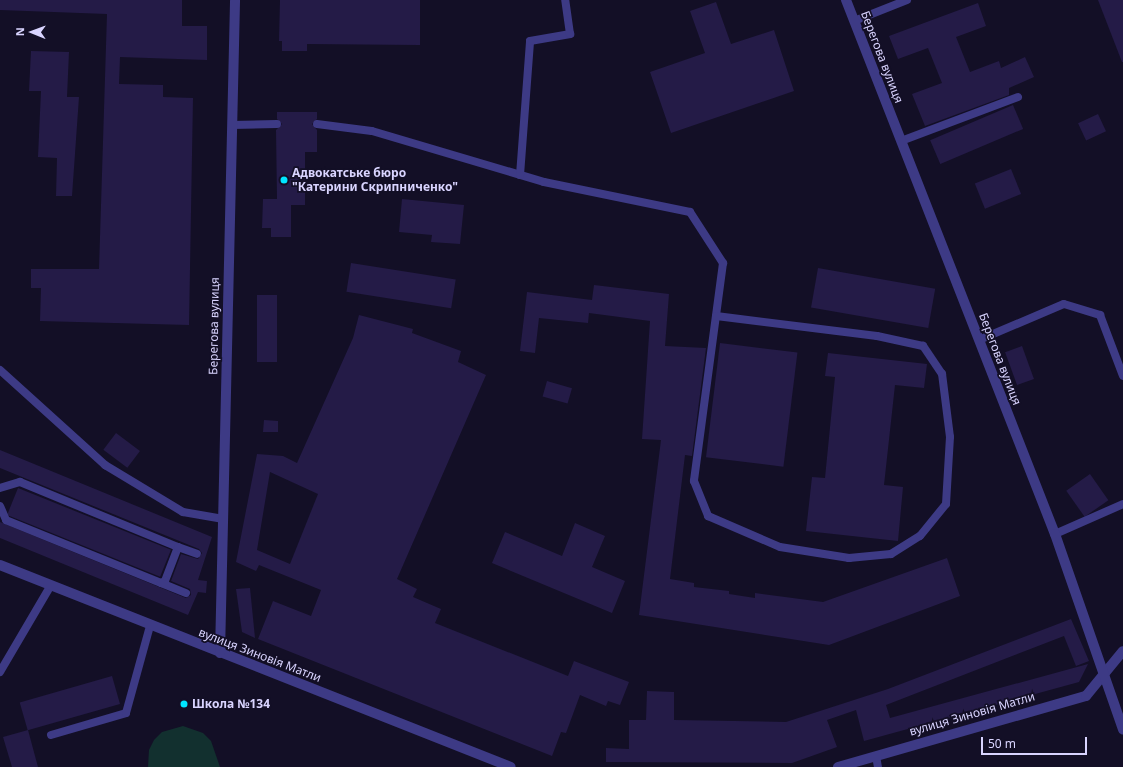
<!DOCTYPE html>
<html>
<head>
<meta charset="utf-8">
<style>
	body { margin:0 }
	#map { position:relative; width:1123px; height:767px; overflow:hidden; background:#130f26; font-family:"Noto Sans",sans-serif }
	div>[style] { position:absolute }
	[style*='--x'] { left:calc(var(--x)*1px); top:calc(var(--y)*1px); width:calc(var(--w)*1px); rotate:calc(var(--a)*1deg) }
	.green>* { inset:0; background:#12302f }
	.building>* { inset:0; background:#241b47; transform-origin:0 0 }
	.service>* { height:8px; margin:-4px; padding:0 4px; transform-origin:4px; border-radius:4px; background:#3d3a85 }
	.minor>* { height:10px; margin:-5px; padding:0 5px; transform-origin:5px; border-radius:5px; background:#3d3a85 }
	.tertiary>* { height:10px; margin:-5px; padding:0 5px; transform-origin:5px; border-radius:5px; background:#3d3a85 }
	.dots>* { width:11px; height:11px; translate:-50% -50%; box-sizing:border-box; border:2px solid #130f26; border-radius:50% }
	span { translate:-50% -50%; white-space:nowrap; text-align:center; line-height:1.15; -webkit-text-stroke:3.5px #130f26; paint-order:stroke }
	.street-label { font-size:12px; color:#d9d4ff }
	.poi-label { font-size:12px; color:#d9d4ff; font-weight:700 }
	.left { translate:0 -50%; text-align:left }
	.north { position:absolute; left:12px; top:12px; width:40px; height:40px; -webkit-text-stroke:3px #130f26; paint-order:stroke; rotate:271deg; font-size:11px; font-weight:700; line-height:16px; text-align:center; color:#d9d4ff }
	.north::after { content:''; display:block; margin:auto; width:14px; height:18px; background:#d9d4ff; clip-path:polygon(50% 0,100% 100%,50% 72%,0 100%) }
	.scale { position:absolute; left:981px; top:737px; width:106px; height:18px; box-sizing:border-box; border:2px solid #d9d4ff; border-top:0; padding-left:5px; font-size:12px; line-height:14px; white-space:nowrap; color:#d9d4ff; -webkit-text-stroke:3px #130f26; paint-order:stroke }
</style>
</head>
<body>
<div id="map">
	<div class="green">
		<i style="clip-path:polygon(183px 726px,203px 733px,211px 741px,220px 767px,148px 767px,149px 750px,154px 740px,162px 732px)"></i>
	</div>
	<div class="building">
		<i style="clip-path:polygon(0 0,182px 0,182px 26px,207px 26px,207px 60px,120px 57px,119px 84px,163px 85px,163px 97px,193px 98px,189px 325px,40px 321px,41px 288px,31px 288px,31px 269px,99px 269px,107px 14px,0 10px)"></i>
		<i style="clip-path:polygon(280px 0,420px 0,420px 45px,307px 44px,307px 51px,282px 51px,282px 41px,279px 41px)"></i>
		<i style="clip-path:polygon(1098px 0,1123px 0,1123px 62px,1122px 62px)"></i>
		<i style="clip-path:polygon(716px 2px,731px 44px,774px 30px,794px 91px,671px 133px,650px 72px,705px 53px,690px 11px)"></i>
		<i style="clip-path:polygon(978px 3px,986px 26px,956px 37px,970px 72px,999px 61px,1001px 68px,1025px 57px,1034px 77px,1009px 88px,1009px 95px,925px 126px,912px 94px,942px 83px,928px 48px,898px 59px,889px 36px)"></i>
		<i style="clip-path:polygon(31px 51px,69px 52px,67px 97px,79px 97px,72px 196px,56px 196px,57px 158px,38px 157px,41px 91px,29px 91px)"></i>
		<i style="left:1013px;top:105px;width:26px;height:90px;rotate:67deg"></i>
		<i style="clip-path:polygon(277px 112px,317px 112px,317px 119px,312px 124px,317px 130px,317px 152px,305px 152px,305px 205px,291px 205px,291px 237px,271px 237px,271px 228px,262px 228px,263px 199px,277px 199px,276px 130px,282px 124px,277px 119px)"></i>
		<i style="left:1098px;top:114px;width:19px;height:22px;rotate:65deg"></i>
		<i style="left:1011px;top:169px;width:27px;height:39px;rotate:68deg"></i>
		<i style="clip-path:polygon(402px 199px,464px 205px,460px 244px,431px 242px,432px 235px,399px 232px)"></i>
		<i style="left:351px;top:263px;width:106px;height:29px;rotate:9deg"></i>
		<i style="left:818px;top:268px;width:119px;height:40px;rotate:10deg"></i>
		<i style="clip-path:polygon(594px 285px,669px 294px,665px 346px,706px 348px,692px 456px,685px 455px,670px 579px,694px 583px,694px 587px,729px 591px,729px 594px,755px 598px,755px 593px,823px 602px,947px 558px,960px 596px,829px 645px,639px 615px,661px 440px,642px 439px,650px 321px,589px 313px,588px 323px,539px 318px,535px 353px,520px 351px,527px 292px,592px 300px)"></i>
		<i style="left:257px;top:295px;width:20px;height:67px"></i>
		<i style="clip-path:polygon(evenodd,359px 315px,413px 329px,412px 333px,461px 351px,458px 362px,486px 375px,397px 579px,417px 589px,413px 597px,441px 609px,435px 623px,568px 676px,574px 661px,629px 682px,620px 705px,608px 701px,606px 706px,580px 695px,566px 733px,561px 732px,552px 756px,258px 639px,273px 601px,311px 616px,321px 590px,259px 565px,256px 571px,236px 562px,257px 454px,283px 456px,297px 463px,353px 338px,359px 315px,270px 472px,318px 494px,290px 564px,257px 550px,270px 472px)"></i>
		<i style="left:720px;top:343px;width:78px;height:115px;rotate:7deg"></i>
		<i style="left:1022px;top:346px;width:35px;height:18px;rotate:70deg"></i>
		<i style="clip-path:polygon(828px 353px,927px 364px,924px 388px,895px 385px,884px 485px,903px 487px,898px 541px,806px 531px,812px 477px,825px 478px,835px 377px,825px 376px)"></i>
		<i style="left:547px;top:381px;width:26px;height:16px;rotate:16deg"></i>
		<i style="clip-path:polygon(264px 420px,278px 421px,278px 432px,263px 432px)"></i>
		<i style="left:116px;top:433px;width:30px;height:21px;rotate:37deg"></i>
		<i style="clip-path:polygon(0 450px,212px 537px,198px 580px,207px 581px,206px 593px,198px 592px,188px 615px,0 538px,0 522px,186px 598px,191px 595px,190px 589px,171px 581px,181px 554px,198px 559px,202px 553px,199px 549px,0 468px)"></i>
		<i style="left:1090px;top:474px;width:32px;height:29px;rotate:55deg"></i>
		<i style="left:18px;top:488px;width:165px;height:29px;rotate:22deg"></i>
		<i style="clip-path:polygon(575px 523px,605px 536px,592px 567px,625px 581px,612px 613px,492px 563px,505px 532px,562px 556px)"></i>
		<i style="clip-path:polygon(250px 588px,255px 638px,242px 632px,236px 589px)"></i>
		<i style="clip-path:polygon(1071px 619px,1089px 661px,1076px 666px,1064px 636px,886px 705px,890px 718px,1088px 664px,1079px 682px,864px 741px,856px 710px,827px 720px,837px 747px,792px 763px,606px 762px,606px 748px,629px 749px,629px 720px,646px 720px,647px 691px,674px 692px,674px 720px,786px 722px,888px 689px)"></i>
		<i style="left:112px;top:676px;width:29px;height:96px;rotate:74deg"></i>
		<i style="clip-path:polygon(28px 730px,38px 767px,12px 767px,3px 737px)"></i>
	</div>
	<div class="service">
		<i style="--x:854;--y:21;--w:57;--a:-21.6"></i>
		<i style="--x:317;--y:124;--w:55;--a:7.3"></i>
		<i style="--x:372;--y:131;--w:179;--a:16.5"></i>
		<i style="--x:544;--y:182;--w:149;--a:11.6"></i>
		<i style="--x:690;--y:212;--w:61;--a:57.1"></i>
		<i style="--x:723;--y:263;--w:220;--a:97.6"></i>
		<i style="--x:694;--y:481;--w:38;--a:68"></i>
		<i style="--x:708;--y:516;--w:78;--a:23.3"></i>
		<i style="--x:780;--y:547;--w:70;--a:9.1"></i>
		<i style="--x:849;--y:558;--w:42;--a:-5.4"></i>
		<i style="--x:891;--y:554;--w:34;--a:-32"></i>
		<i style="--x:920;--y:536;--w:41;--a:-50.9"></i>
		<i style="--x:946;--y:504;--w:67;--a:-86.6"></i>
		<i style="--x:950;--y:437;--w:64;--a:-97.2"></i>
		<i style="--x:942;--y:374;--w:34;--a:-124"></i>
		<i style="--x:923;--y:346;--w:47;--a:-167.7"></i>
		<i style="--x:877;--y:336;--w:162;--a:-172.9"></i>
		<i style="--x:232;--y:125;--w:45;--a:-1.3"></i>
		<i style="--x:901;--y:141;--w:125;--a:-20.6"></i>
		<i style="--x:520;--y:175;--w:134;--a:-85.7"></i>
		<i style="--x:530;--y:41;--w:41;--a:-9.9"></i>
		<i style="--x:570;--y:34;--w:34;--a:-98"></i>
		<i style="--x:979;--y:340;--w:92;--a:-23"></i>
		<i style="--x:1064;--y:304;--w:38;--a:17"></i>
		<i style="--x:1100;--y:315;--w:65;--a:69.3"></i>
		<i style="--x:0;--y:370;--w:142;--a:42.1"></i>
		<i style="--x:105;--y:465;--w:91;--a:31.1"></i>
		<i style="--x:183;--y:512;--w:41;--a:9.9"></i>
		<i style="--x:0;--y:488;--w:21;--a:-17"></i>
		<i style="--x:20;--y:482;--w:171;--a:22.4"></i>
		<i style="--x:178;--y:547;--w:36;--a:111"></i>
		<i style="--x:165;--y:581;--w:4;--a:153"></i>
		<i style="--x:161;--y:583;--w:167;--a:-157.9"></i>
		<i style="--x:6;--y:520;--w:15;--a:-113"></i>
		<i style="--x:1055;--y:534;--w:74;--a:-23.8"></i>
		<i style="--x:178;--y:547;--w:20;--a:20"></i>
		<i style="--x:161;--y:583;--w:27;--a:22"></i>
		<i style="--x:0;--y:672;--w:101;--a:-59.6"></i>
		<i style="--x:51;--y:735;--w:78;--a:-16.3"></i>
		<i style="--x:126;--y:713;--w:90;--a:-74.6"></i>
		<i style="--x:876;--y:756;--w:11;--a:80"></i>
	</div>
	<div class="minor">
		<i style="--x:0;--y:565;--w:549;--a:21.57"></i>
		<i style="--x:220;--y:653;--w:653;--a:-88.68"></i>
		<i style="--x:838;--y:767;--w:258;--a:-16"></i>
		<i style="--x:1086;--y:696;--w:58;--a:-50.6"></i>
	</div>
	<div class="tertiary">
		<i style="--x:846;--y:0;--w:573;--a:68.63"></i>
		<i style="--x:1055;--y:534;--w:207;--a:70.8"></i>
	</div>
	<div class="dots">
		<i style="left:284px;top:180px;background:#00e5ff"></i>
		<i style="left:184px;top:704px;background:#00e5ff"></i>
	</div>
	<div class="street-label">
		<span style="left:882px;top:57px;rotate:69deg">Берегова вулиця</span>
		<span style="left:214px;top:326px;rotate:-89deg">Берегова вулиця</span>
		<span style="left:1000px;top:359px;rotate:69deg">Берегова вулиця</span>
		<span style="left:260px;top:655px;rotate:21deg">вулиця Зиновія Матли</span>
		<span style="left:972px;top:714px;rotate:-16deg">вулиця Зиновія Матли</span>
	</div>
	<div class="poi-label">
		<span class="left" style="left:292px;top:180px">Адвокатське бюро<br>"Катерини Скрипниченко"</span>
		<span class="left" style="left:192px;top:704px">Школа №134</span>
	</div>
	<div class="north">N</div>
	<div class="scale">50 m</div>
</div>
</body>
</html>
